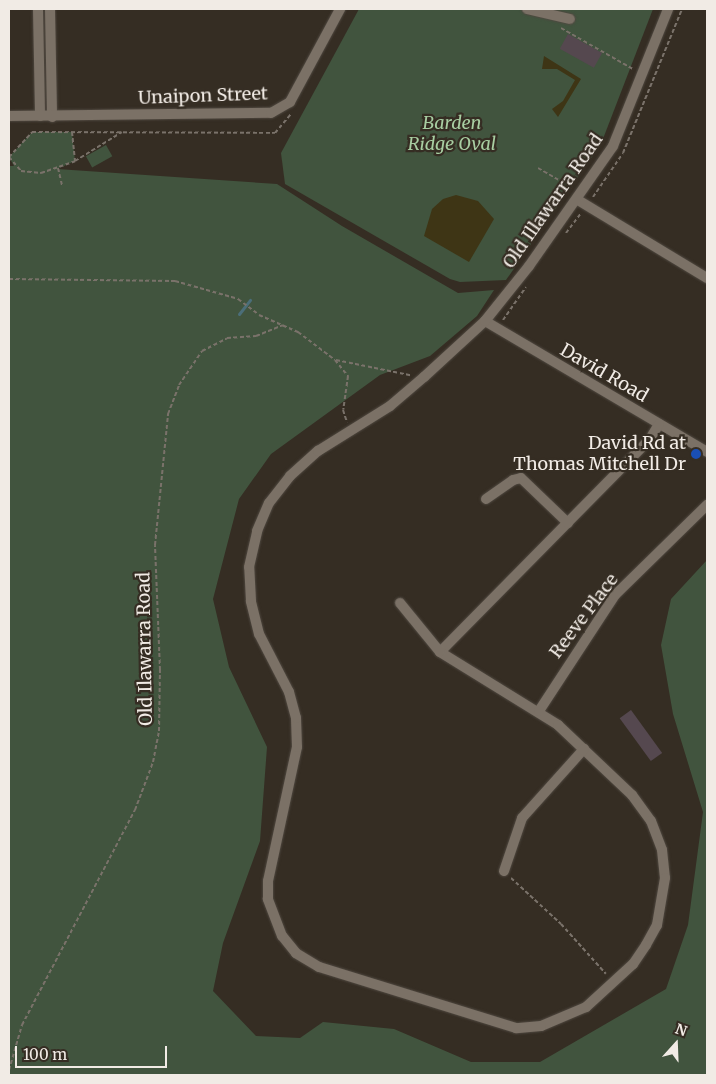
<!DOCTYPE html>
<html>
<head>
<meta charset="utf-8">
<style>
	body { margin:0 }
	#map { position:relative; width:716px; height:1084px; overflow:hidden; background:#352d23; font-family:Merriweather,serif }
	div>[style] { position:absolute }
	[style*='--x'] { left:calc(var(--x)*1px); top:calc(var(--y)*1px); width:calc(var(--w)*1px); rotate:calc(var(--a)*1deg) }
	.green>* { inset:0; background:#41543e; transform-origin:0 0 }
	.sand>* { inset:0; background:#3e3515 }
	.stream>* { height:3px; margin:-1.5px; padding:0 1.5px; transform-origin:1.5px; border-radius:1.5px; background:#4b6e79 }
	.building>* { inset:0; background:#55484f; transform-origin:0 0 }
	.path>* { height:2px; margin-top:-1px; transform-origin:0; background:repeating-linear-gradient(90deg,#7a726a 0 4px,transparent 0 6.5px) }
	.roads { filter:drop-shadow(0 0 1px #4f4840) drop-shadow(0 0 1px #4f4840) }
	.minor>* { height:10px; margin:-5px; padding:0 5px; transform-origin:5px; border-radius:5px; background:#7b7166 }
	.dots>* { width:14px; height:14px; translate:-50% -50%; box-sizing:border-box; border:2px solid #352d23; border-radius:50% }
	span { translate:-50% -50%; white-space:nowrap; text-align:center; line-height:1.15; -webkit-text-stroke:4.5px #352d23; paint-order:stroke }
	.street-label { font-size:18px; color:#f1ebe5 }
	.park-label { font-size:18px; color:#a8cea2; font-style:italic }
	.poi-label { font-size:18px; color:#f1ebe5 }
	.right { translate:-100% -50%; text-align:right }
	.frame { position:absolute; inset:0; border:10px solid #f1ebe5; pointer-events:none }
	.north { position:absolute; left:651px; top:1019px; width:50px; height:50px; -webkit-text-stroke:4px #352d23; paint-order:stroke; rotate:20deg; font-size:14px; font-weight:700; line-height:20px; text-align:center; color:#f1ebe5 }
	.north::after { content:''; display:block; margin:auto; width:18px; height:22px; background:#f1ebe5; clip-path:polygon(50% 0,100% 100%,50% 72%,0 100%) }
	.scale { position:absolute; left:15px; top:1046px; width:152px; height:22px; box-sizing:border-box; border:2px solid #f1ebe5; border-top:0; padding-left:6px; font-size:15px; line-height:18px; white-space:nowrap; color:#f1ebe5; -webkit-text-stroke:4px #352d23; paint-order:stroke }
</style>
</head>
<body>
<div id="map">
	<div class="green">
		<i style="clip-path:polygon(359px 9px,653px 9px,601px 144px,506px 280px,460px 282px,450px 279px,285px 184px,281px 153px)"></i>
		<i style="clip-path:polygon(32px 132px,72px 132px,75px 161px,57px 169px,277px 184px,342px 226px,458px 293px,494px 290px,477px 316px,430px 356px,380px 375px,271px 454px,239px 499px,213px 599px,229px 667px,267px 747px,260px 841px,223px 943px,213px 991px,256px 1036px,300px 1038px,323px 1022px,394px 1029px,471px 1062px,540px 1062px,666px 989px,688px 925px,703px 812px,673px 714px,661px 645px,671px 599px,707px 560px,707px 1075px,9px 1075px,9px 166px,14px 166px,9px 157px)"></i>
		<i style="left:106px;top:145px;width:13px;height:23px;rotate:61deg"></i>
	</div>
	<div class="sand">
		<i style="clip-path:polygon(544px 56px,581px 79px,558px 117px,552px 109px,563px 101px,575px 80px,557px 69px,542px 69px)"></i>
		<i style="clip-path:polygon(456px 195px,478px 201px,494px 219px,469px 262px,424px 236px,432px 209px,443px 199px)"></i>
	</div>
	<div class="stream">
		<i style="--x:239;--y:314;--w:18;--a:-52"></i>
	</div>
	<div class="building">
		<i style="left:568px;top:34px;width:39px;height:17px;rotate:29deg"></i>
		<i style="left:631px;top:710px;width:53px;height:14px;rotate:54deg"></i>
	</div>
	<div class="path">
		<i style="--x:561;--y:28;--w:83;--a:29.7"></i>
		<i style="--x:72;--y:132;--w:29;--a:84"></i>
		<i style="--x:9;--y:157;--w:34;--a:-47"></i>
		<i style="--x:32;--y:132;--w:243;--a:0.2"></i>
		<i style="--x:275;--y:133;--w:25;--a:-50"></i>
		<i style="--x:9;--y:157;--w:18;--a:49"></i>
		<i style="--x:21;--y:171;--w:20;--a:6"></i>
		<i style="--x:41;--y:173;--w:36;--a:-19"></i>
		<i style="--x:75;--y:161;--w:55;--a:-31.7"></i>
		<i style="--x:58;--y:168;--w:18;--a:77"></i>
		<i style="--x:538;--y:168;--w:39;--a:30"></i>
		<i style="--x:593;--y:197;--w:53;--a:-55.7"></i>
		<i style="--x:623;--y:153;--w:156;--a:-67.7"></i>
		<i style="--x:566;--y:233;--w:25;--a:-53"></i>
		<i style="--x:9;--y:279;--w:166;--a:0.7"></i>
		<i style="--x:175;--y:281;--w:66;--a:15.9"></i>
		<i style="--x:238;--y:299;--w:26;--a:37"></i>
		<i style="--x:259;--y:315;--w:43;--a:23.6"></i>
		<i style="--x:298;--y:332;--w:46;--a:37.1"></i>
		<i style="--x:335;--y:360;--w:21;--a:51"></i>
		<i style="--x:348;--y:376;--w:34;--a:98"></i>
		<i style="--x:343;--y:410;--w:13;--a:72"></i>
		<i style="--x:503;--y:320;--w:40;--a:-55.1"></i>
		<i style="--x:336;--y:360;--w:76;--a:11.5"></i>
		<i style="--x:511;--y:878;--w:68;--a:42.6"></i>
		<i style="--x:561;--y:924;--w:67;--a:48"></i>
		<i style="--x:9;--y:1070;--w:47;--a:-73.9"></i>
		<i style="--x:22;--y:1025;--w:243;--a:-62.3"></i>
		<i style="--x:135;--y:810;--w:51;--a:-69.4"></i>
		<i style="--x:153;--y:762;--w:32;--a:-79"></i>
		<i style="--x:159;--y:731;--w:61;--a:-89.1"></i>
		<i style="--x:160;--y:670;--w:125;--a:-92.3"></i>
		<i style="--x:155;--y:545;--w:132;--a:-84.3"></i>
		<i style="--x:168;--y:414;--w:31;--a:-69"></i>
		<i style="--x:179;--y:385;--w:41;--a:-55.9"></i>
		<i style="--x:202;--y:351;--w:28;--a:-27"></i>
		<i style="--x:227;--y:338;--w:29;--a:-4"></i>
		<i style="--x:256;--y:336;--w:29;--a:-22"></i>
	</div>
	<div class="roads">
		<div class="minor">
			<i style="--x:38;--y:9;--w:107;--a:88.9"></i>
			<i style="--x:50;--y:9;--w:108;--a:88.9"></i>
			<i style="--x:527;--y:9;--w:44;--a:13.1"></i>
			<i style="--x:9;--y:116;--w:262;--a:-0.7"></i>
			<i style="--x:271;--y:113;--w:22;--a:-30"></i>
			<i style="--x:290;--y:102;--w:106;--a:-61.7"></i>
			<i style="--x:578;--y:200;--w:151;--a:31.2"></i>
			<i style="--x:485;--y:321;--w:258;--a:30.5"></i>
			<i style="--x:659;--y:424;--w:17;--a:121"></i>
			<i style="--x:650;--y:439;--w:299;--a:134.6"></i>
			<i style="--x:440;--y:652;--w:139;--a:31.7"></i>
			<i style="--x:558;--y:725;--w:102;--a:43.4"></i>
			<i style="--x:632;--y:795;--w:32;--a:54"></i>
			<i style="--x:651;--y:821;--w:31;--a:69"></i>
			<i style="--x:662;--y:850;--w:28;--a:84"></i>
			<i style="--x:665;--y:878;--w:48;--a:99.7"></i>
			<i style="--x:657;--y:925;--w:23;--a:119"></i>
			<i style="--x:646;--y:945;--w:23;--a:124"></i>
			<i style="--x:633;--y:964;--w:64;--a:137.5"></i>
			<i style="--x:586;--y:1007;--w:49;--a:157.1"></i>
			<i style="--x:541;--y:1026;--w:25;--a:175"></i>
			<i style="--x:516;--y:1028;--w:206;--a:-162.8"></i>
			<i style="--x:319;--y:967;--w:27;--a:-149"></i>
			<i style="--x:296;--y:953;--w:22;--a:-129"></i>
			<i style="--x:282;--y:936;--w:40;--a:-111"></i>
			<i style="--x:268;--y:899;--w:18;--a:-90"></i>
			<i style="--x:268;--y:881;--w:137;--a:-77.8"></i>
			<i style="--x:297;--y:747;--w:29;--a:-92"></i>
			<i style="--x:296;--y:718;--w:27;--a:-105"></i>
			<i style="--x:289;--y:692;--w:65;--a:-117.3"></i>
			<i style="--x:259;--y:634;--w:34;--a:-104"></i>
			<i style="--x:251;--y:601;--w:34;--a:-93"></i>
			<i style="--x:249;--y:567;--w:37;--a:-77"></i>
			<i style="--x:257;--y:531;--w:30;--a:-67"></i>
			<i style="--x:269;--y:503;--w:34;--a:-52"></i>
			<i style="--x:290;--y:476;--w:38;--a:-42"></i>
			<i style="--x:318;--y:451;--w:85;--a:-32"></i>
			<i style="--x:390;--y:406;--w:45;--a:-40.5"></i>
			<i style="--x:424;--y:377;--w:83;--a:-42.6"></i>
			<i style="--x:485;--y:321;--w:70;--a:-51.3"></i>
			<i style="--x:529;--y:266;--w:146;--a:-55"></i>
			<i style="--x:613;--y:146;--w:148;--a:-68.1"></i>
			<i style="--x:486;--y:499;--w:33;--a:-35"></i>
			<i style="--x:513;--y:480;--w:8;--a:-14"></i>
			<i style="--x:521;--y:478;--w:65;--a:43.8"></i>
			<i style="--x:400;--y:603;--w:63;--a:50.8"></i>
			<i style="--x:539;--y:711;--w:139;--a:-56.8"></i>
			<i style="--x:615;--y:595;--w:129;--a:-44.4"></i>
			<i style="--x:504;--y:871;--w:56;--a:-71.2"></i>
			<i style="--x:522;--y:818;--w:93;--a:-48.1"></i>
		</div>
	</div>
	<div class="dots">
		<i style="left:696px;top:454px;background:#1a4fb4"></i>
	</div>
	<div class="street-label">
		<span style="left:203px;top:96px;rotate:-2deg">Unaipon Street</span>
		<span style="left:553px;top:201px;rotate:-55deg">Old Illawarra Road</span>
		<span style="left:604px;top:373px;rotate:30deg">David Road</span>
		<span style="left:584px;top:616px;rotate:-53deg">Reeve Place</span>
		<span style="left:145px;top:649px;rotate:-91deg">Old Ilawarra Road</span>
	</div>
	<div class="park-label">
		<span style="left:452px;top:134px">Barden<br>Ridge Oval</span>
	</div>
	<div class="poi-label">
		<span class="right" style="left:686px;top:454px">David Rd at<br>Thomas Mitchell Dr</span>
	</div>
	<div class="frame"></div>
	<div class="north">N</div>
	<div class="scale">100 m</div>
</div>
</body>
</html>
